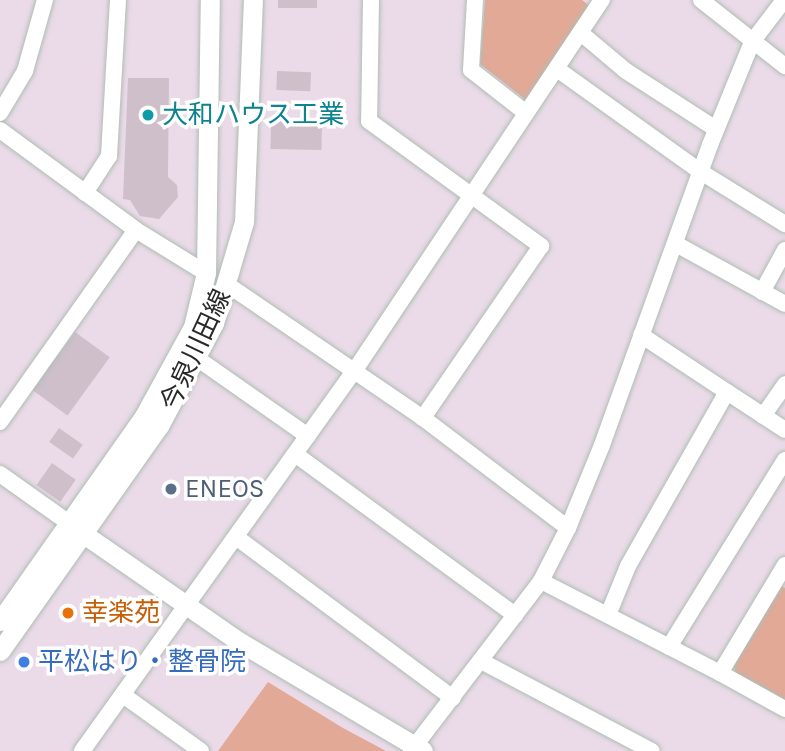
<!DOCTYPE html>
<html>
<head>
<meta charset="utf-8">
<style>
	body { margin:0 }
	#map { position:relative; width:785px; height:751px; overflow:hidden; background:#ebdbe9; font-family:Karla,"Noto Sans JP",sans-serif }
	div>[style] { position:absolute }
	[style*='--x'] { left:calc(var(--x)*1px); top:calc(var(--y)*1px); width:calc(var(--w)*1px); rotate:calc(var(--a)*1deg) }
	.green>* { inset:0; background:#e2a997 }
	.building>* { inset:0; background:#cebfcb; transform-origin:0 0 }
	.roads { filter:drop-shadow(0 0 2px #afbdb4) drop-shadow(0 0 2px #afbdb4) }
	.minor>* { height:16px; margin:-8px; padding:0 8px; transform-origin:8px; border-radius:8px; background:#fff }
	.tertiary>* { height:19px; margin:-9.5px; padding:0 9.5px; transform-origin:9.5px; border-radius:9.5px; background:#fff }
	.dots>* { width:19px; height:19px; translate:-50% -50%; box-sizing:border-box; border:4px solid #fff; border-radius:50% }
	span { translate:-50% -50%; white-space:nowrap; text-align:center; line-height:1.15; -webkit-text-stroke:7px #fff; paint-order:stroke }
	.culture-label { font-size:26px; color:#0d838f }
	.left { translate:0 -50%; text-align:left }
	.street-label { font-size:26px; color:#292929 }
	.service-label { font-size:26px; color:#4e5e75 }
	.food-label { font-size:26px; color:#c56008 }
	.shop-label { font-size:26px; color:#366cbe }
</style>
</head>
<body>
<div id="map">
	<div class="green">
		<i style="clip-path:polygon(485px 0,582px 0,591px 7px,526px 100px,480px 64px)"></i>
		<i style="clip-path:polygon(782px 586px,785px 588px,785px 702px,736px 676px,734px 666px)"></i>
		<i style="clip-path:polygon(268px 682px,343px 728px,386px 751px,218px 751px)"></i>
	</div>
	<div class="building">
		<i style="left:278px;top:0;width:39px;height:8px"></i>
		<i style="left:277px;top:71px;width:34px;height:19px;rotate:2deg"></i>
		<i style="clip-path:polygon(128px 78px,169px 78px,168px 177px,177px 185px,178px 197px,159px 219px,140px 216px,130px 200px,123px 199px)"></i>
		<i style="left:271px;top:120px;width:51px;height:29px;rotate:1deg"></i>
		<i style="left:75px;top:332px;width:43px;height:72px;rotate:36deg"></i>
		<i style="left:59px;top:428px;width:29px;height:17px;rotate:35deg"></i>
		<i style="left:52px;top:463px;width:29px;height:27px;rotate:35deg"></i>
	</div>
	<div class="roads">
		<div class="minor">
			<i style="--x:371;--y:0;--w:121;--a:90.9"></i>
			<i style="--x:369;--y:121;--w:213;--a:36"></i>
			<i style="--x:541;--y:246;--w:209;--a:124.5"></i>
			<i style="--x:423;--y:418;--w:182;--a:37.2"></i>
			<i style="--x:475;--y:0;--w:70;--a:93.3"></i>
			<i style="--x:471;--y:70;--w:70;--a:38"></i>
			<i style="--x:701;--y:0;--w:107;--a:38.2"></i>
			<i style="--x:582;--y:34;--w:57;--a:40.1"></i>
			<i style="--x:626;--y:71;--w:107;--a:32.8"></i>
			<i style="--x:557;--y:69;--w:177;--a:35.6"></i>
			<i style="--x:701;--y:172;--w:99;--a:31.8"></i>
			<i style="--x:0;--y:113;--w:49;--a:-59.2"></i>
			<i style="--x:25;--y:71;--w:74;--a:-74.3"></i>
			<i style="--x:0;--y:130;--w:169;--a:36.3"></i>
			<i style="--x:136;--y:230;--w:82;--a:31.6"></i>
			<i style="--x:85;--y:193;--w:44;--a:-57"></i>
			<i style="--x:109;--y:156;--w:156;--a:-86.7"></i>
			<i style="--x:676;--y:244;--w:124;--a:28.8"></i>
			<i style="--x:228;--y:285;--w:236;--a:34.3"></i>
			<i style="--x:762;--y:292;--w:48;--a:-61.3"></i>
			<i style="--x:641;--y:335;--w:103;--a:33.5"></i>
			<i style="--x:198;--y:359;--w:134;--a:35"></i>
			<i style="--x:763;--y:416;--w:39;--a:-55"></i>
			<i style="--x:0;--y:422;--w:235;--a:-54.7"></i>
			<i style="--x:295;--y:454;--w:273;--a:36.2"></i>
			<i style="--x:0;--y:474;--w:85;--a:35.4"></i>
			<i style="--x:236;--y:537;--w:270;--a:36.6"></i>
			<i style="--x:785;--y:565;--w:126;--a:121"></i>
			<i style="--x:720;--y:673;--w:74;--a:29"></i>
			<i style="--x:541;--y:581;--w:201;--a:27.2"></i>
			<i style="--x:608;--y:615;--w:53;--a:-67.8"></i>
			<i style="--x:628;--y:566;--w:200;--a:-60.4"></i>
			<i style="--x:727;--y:392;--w:69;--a:33.2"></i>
			<i style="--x:669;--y:647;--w:220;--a:-58.2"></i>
			<i style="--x:481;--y:661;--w:193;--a:27.8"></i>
			<i style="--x:123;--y:695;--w:96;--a:35.7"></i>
			<i style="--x:82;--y:751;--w:469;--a:-54.4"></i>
			<i style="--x:355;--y:370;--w:445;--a:-56.3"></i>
			<i style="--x:411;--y:751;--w:214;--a:-52.6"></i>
			<i style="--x:541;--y:581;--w:59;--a:-63"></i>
			<i style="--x:568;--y:528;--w:90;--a:-67.7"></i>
			<i style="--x:602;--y:445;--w:319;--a:-70.2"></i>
			<i style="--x:710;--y:145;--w:111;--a:-67.8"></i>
			<i style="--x:752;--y:42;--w:53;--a:-52.7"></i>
		</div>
		<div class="tertiary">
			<i style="--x:75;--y:528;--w:198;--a:34.7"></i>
			<i style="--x:238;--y:641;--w:215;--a:30.7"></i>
			<i style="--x:0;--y:621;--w:251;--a:-54.9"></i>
			<i style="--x:144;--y:416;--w:102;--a:-61.2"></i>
			<i style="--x:193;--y:327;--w:56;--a:-76.5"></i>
			<i style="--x:206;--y:273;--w:273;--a:-89.2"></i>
			<i style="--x:0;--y:651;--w:276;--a:-54.8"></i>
			<i style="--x:159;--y:426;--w:117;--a:-61.9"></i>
			<i style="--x:214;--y:323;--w:105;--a:-73.5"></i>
			<i style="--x:244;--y:222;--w:222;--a:-87.7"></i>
		</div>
	</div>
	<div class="dots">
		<i style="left:148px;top:115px;background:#0f9aa8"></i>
		<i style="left:171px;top:489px;background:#5c6f8a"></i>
		<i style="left:68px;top:613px;background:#e8710a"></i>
		<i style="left:24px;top:662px;background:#3f7fe0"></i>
	</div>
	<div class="culture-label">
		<span class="left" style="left:162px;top:115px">大和ハウス工業</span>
	</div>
	<div class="street-label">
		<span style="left:196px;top:350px;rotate:-65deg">今泉川田線</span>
	</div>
	<div class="service-label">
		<span class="left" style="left:185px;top:489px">ENEOS</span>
	</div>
	<div class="food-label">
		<span class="left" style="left:82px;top:613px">幸楽苑</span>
	</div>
	<div class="shop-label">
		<span class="left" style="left:38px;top:662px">平松はり・整骨院</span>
	</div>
</div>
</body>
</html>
